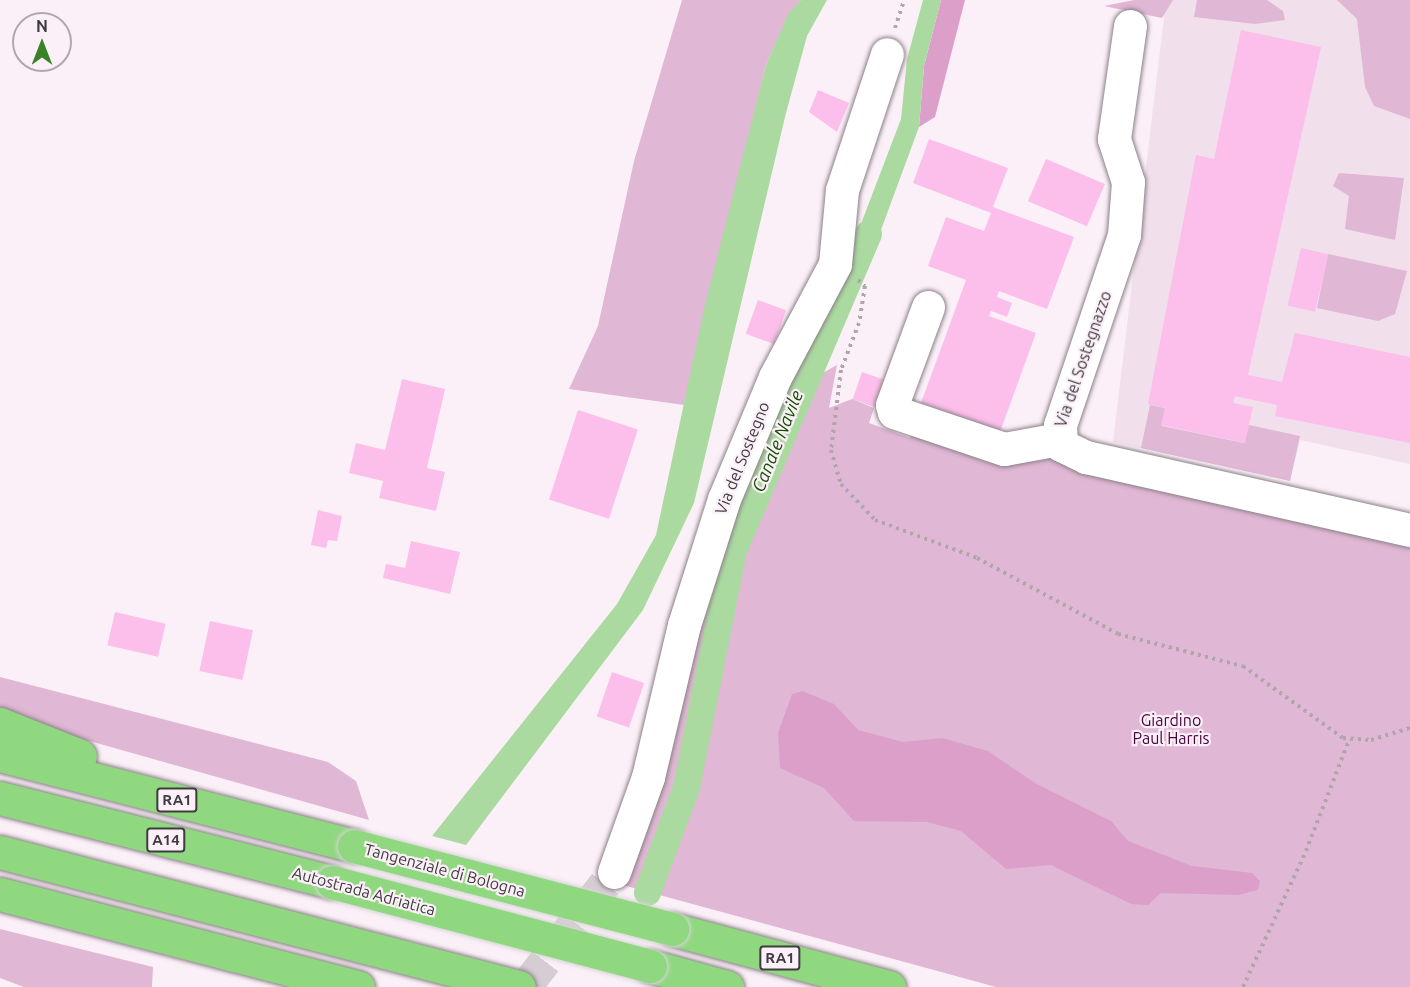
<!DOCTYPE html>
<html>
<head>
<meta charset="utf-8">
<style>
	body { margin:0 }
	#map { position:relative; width:1410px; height:987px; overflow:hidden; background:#fcf0f8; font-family:Ubuntu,sans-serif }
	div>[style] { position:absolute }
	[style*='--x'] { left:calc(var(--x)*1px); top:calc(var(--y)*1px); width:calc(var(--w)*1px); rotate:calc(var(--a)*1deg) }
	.built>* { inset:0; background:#f1dfec }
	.green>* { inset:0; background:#e0b7d4 }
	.forest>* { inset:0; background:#db9fca }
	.water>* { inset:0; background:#abdaa1 }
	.canal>* { height:27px; margin:-13.5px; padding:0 13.5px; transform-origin:13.5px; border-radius:13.5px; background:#abdaa1 }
	.building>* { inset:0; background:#fcbeea; transform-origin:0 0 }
	.minor-tunnel>* { height:33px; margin-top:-16.5px; transform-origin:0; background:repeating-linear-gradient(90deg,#d6ccd3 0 33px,transparent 0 49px) }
	.path>* { height:4px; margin-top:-2px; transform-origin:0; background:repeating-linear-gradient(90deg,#afa6ac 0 3px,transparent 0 7.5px) }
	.roads { filter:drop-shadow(0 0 2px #8b8188) drop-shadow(0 0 2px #8b8188) }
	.minor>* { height:33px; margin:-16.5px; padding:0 16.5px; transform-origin:16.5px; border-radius:16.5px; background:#fff }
	.highway>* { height:33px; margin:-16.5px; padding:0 16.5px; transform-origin:16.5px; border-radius:16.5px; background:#90d880 }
	.bridges { filter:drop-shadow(0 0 2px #d5d4d5) drop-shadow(0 0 2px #d5d4d5) }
	.highway-bridge>* { height:33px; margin:-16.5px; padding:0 16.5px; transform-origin:16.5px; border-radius:16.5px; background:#90d880 }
	span { translate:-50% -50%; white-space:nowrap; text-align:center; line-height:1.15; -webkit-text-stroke:4.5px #fcf0f8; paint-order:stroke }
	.shield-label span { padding:2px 4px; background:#fcf0f8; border:2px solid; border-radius:4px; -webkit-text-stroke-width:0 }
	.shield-label { font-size:15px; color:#3f3b3e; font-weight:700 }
	.street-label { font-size:16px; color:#3f3b3e }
	.park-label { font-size:16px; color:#4a023e }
	.water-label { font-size:18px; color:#134f00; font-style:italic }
	.north { position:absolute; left:12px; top:12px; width:60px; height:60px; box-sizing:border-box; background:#fcf0f8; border:2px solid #b0a8ae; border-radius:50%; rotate:0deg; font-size:16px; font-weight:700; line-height:24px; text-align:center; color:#3f3b3e }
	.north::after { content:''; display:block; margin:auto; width:21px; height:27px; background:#3a8228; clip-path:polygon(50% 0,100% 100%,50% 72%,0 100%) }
</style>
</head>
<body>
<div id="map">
	<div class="built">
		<i style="clip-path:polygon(1166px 0,1410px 0,1410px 464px,1300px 440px,1290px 481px,1113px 442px)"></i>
	</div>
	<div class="green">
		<i style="clip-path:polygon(682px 0,801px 0,788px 15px,766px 65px,684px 405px,569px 389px,598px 326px,634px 161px)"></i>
		<i style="clip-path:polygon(1134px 0,1173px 0,1162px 18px,1104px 6px)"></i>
		<i style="clip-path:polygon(1197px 0,1267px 0,1283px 11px,1285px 20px,1255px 24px,1194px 17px)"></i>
		<i style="clip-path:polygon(1337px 0,1410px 0,1410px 119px,1374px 106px,1365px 87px,1357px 19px)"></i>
		<i style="clip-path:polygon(1339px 173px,1404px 178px,1395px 240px,1345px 229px,1349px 196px,1333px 186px)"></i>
		<i style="clip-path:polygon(1328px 254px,1407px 271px,1395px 314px,1378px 321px,1317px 308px)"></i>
		<i style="clip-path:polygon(837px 365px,829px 408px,852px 399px,874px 408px,869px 423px,910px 438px,912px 432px,1049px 455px,1085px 474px,1410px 544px,1410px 987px,996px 987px,619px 884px,776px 389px,805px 402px,821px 374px)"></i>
		<i style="clip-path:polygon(1150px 405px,1165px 408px,1162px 426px,1244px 443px,1249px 425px,1300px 436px,1290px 481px,1141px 448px)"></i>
		<i style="clip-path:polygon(0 677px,328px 762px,356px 781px,369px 820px,33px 725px,0 710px)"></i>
		<i style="clip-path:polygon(0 929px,153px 967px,152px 987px,24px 987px,0 978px)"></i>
	</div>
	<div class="forest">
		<i style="clip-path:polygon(941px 0,965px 0,935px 117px,919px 127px,924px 66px)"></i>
		<i style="clip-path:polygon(802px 691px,834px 704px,858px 730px,903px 742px,942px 738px,988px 751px,1035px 783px,1111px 821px,1128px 841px,1192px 866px,1252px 873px,1260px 881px,1258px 890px,1238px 895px,1161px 893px,1148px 905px,1131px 904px,1051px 865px,1006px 869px,961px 831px,927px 822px,854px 821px,824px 788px,780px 768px,778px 733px,792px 694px)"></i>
	</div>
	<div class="water">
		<i style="clip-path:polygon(801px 0,827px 0,807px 36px,786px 113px,694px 503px,643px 610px,466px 845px,432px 836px,617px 604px,656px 535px,704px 309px,766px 65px,788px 14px)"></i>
		<i style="clip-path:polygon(923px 0,941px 0,924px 66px,919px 127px,864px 276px,846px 263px,901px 119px,907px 59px)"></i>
	</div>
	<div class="canal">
		<i style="--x:647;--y:892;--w:112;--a:-69.6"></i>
		<i style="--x:686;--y:787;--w:242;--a:-78.8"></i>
		<i style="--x:733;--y:550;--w:344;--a:-66.9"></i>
	</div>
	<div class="building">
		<i style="clip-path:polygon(1241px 30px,1321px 47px,1248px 375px,1282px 382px,1295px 333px,1410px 357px,1410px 443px,1275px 416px,1277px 405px,1235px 396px,1233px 403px,1253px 407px,1245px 443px,1161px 425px,1165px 408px,1148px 404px,1196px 155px,1214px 159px)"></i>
		<i style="clip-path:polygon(818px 90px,849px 103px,837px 132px,809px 112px)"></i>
		<i style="clip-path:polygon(929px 139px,1008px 168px,993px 207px,1074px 237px,1047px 309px,999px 291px,997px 297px,1012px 303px,1007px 317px,991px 311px,989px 316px,1036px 333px,1000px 432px,921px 403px,966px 280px,928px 266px,946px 217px,984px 231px,991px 213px,913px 183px)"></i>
		<i style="left:1046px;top:159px;width:64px;height:46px;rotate:23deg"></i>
		<i style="left:1301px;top:248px;width:28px;height:59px;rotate:13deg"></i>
		<i style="left:758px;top:300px;width:30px;height:36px;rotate:20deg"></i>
		<i style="left:862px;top:372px;width:24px;height:29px;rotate:19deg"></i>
		<i style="clip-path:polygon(402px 379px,445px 389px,427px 468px,445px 472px,436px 511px,379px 498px,383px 481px,349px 473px,356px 443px,385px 450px)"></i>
		<i style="left:578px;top:410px;width:63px;height:94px;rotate:18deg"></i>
		<i style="clip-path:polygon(318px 510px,342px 516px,337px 541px,328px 540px,326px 548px,311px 545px)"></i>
		<i style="clip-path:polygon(411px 541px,460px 552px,450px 594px,383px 578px,386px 564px,405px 568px)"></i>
		<i style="left:115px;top:612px;width:52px;height:34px;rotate:13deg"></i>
		<i style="left:210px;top:621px;width:44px;height:51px;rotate:12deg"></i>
		<i style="left:612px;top:672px;width:34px;height:47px;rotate:19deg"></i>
	</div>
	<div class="minor-tunnel">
		<i style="--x:525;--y:987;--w:145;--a:-52.3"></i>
	</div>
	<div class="path">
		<i style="--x:895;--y:28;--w:29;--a:-72"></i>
		<i style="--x:858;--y:280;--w:9;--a:41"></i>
		<i style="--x:865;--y:286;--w:37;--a:99"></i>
		<i style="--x:859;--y:323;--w:50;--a:111"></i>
		<i style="--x:841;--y:370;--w:81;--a:97.1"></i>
		<i style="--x:831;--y:450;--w:35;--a:74"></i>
		<i style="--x:841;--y:484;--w:50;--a:46.6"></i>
		<i style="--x:875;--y:520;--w:109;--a:20.4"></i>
		<i style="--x:977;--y:558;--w:160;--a:28.3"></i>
		<i style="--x:1118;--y:634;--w:129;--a:14.4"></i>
		<i style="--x:1243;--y:666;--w:123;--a:35.8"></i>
		<i style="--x:1343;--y:738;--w:28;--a:4"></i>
		<i style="--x:1371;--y:740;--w:41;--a:-17.1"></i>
		<i style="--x:1243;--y:987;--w:150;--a:-65.1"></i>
		<i style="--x:1306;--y:851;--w:119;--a:-68.8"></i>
	</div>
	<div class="roads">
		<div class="minor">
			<i style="--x:1130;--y:26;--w:114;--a:98.1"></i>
			<i style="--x:1114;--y:139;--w:45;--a:72"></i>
			<i style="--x:1128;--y:182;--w:53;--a:94.3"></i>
			<i style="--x:1124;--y:235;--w:200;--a:108.6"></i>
			<i style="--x:1060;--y:425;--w:20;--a:87"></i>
			<i style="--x:1061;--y:445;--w:28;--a:26"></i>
			<i style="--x:1086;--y:457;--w:332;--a:12.7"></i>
			<i style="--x:928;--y:307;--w:104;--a:110.2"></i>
			<i style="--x:892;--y:405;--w:7;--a:74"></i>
			<i style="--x:894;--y:412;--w:116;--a:18.6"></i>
			<i style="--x:1004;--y:449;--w:56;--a:-10.3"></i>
			<i style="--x:614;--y:872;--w:101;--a:-70.3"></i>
			<i style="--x:648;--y:777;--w:156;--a:-76.7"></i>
			<i style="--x:684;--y:625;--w:132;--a:-72.4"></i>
			<i style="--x:724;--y:499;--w:132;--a:-67.3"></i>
			<i style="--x:775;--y:377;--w:128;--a:-62"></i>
			<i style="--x:835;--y:264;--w:74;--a:-84.6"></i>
			<i style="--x:842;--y:190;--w:143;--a:-71.7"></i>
		</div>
		<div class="highway">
			<i style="--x:0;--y:724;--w:86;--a:21.8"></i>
			<i style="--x:0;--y:755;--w:366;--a:14.4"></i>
			<i style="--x:0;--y:798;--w:342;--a:14.2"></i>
			<i style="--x:0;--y:852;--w:536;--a:14.58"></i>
			<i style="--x:0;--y:894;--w:370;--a:14.6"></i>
			<i style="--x:672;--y:929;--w:225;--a:15"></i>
			<i style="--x:650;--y:966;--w:80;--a:15.3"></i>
		</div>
	</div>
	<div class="bridges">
		<div class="highway-bridge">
			<i style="--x:354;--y:846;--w:329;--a:14.6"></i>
			<i style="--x:332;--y:882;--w:329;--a:14.8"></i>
		</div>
	</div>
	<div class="shield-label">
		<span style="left:177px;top:800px">RA1</span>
		<span style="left:166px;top:840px">A14</span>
		<span style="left:780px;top:958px">RA1</span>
	</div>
	<div class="street-label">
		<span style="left:1083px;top:359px;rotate:-71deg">Via del Sostegnazzo</span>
		<span style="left:742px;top:458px;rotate:-68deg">Via del Sostegno</span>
		<span style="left:445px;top:870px;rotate:15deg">Tangenziale di Bologna</span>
		<span style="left:364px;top:891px;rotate:15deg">Autostrada Adriatica</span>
	</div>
	<div class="park-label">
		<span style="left:1171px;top:729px">Giardino<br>Paul Harris</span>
	</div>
	<div class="water-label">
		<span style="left:777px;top:441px;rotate:-68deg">Canale Navile</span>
	</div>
	<div class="north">N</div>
</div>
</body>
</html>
